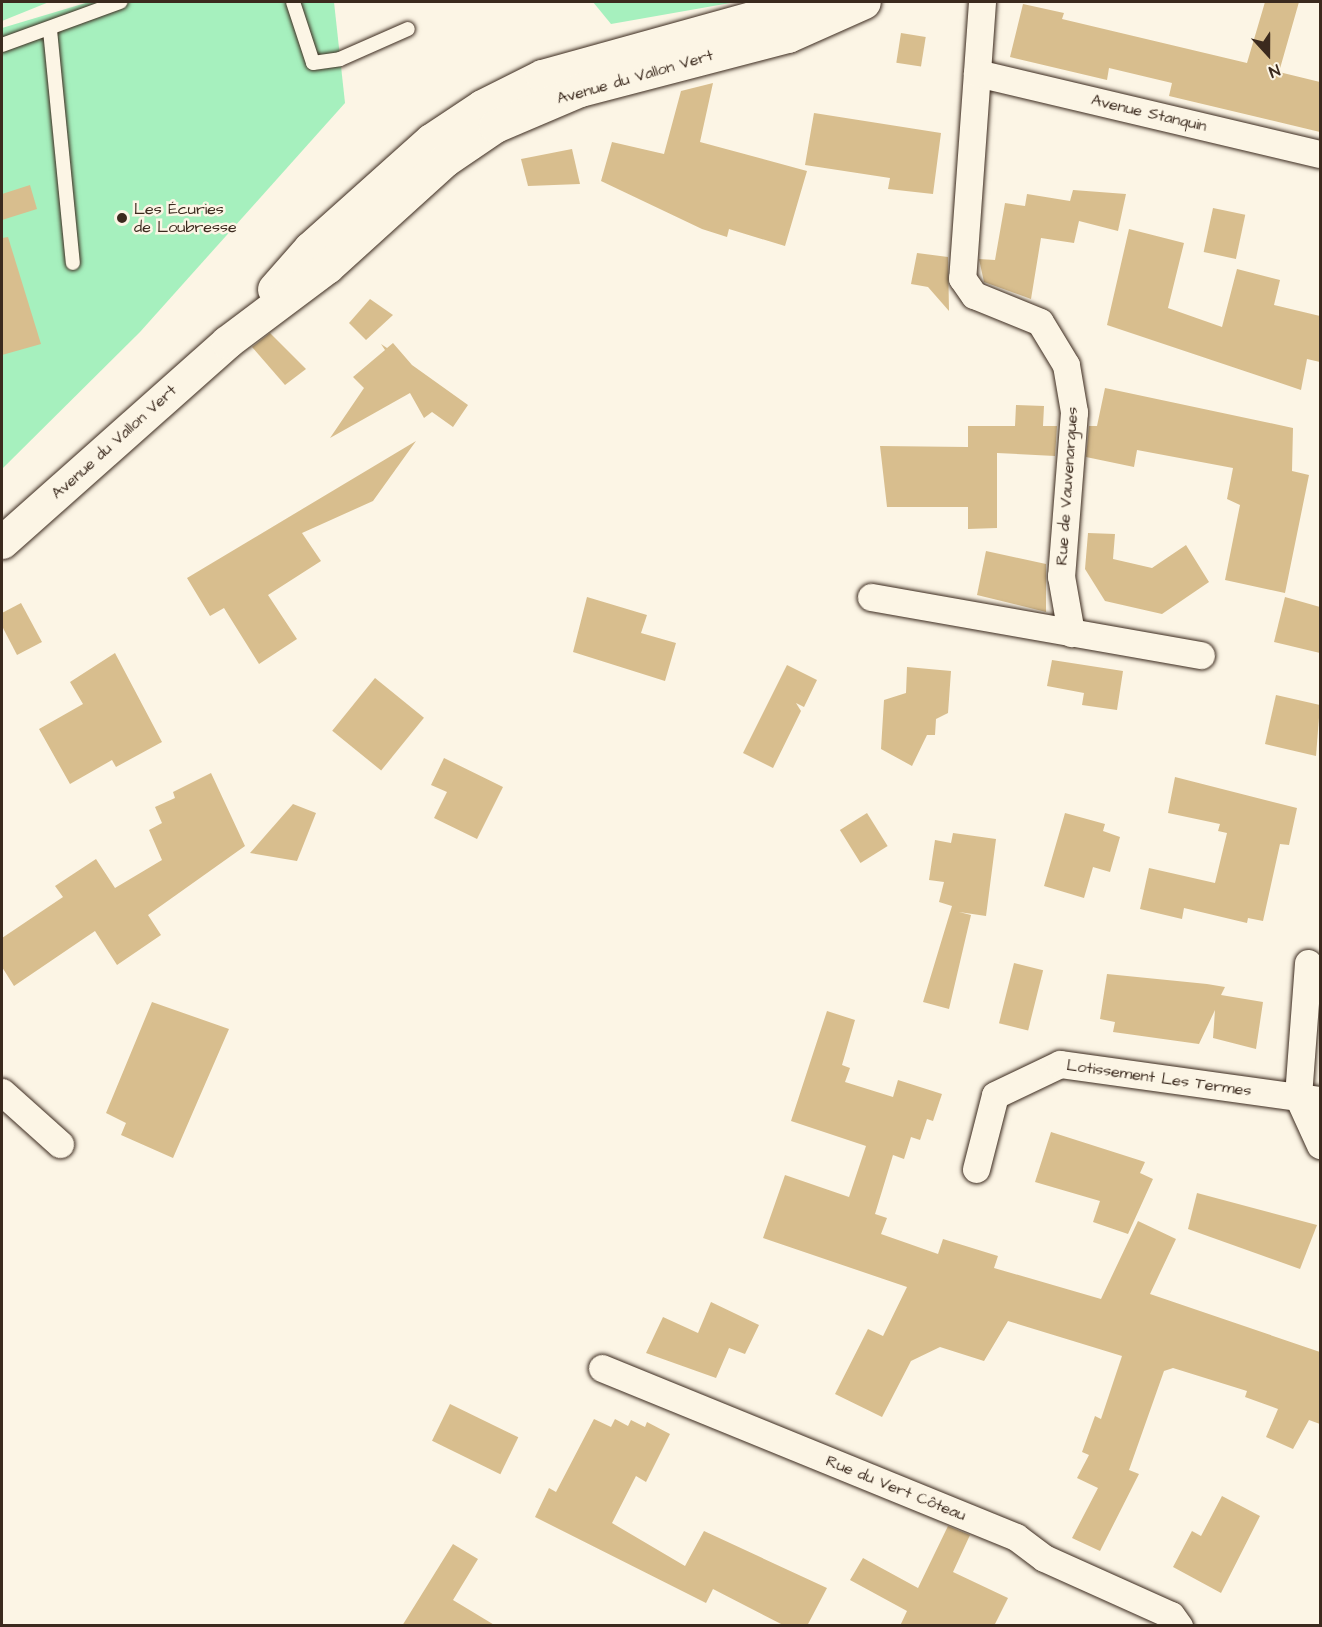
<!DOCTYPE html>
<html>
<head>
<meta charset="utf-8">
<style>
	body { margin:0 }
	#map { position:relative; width:1322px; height:1627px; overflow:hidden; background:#fcf5e5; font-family:"Architects Daughter",sans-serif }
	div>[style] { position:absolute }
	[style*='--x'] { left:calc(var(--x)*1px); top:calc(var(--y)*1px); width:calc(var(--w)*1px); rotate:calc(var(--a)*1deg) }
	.green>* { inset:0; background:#a6f0be }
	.building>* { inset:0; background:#d8be8e; transform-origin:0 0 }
	.roads { filter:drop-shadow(0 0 2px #3b2a1e) drop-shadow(0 0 2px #3b2a1e) }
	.service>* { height:14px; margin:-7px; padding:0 7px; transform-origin:7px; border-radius:7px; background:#fcf5e5 }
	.minor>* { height:27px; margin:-13.5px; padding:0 13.5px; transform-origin:13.5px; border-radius:13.5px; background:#fcf5e5 }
	.secondary>* { height:33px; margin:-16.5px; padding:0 16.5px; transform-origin:16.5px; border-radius:16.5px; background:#fcf5e5 }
	.dots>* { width:16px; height:16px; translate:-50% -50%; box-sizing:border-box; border:3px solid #fcf5e5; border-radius:50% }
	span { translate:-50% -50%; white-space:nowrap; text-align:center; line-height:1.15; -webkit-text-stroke:5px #fcf5e5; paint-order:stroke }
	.street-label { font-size:16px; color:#3b2a1e }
	.poi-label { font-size:16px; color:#3b2a1e }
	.left { translate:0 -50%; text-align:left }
	.frame { position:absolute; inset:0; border:3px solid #3b2a1e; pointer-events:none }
	.north { position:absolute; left:1238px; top:24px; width:60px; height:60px; -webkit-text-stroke:4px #fcf5e5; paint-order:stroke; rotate:159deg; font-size:16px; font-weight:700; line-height:24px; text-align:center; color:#3b2a1e }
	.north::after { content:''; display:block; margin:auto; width:21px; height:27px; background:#3b2a1e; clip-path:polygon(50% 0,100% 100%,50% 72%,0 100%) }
</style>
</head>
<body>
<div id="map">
	<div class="green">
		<i style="clip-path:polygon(2px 2px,49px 2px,2px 21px)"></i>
		<i style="clip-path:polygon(89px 2px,334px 2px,345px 103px,140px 332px,2px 469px,2px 28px)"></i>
		<i style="clip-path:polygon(593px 2px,736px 2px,611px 24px)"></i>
	</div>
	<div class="building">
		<i style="clip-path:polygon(1265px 2px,1299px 2px,1279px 72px,1320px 82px,1320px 132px,1169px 96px,1172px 83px,1109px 68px,1107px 80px,1010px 57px,1023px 4px,1064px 13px,1062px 19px,1247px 63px)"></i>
		<i style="left:901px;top:33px;width:25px;height:30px;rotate:9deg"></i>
		<i style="clip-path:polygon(713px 83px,700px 142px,807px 171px,785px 246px,729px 229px,727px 237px,702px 229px,601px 181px,612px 142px,664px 154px,681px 91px)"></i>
		<i style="clip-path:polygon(814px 113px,941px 133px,933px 194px,888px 189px,890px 178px,805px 165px)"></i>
		<i style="clip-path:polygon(572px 149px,580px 184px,528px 186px,521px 159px)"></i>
		<i style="clip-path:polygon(30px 185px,37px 209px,2px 220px,2px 194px)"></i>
		<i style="clip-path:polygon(1073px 190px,1126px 194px,1118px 231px,1079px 221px,1074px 243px,1041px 238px,1031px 299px,984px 282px,979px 259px,995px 260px,1005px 203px,1025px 206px,1027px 194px,1070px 201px)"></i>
		<i style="left:1213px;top:208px;width:33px;height:45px;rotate:12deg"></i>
		<i style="clip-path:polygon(1129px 229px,1184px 243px,1168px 308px,1222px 327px,1237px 269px,1280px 280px,1274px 305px,1320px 316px,1320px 362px,1307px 359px,1301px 390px,1107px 325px)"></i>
		<i style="clip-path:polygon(8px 237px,41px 344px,2px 355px,2px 238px)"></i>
		<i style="clip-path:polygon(917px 253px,948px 257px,949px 311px,928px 287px,911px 284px)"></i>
		<i style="clip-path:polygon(370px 299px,393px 315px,366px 340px,349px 323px)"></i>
		<i style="clip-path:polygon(270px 333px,306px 369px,285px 385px,252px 347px)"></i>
		<i style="clip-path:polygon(393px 343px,412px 365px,468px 405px,453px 427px,432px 412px,424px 418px,410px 393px,330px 438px,364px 388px,353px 377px,385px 350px,381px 344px,387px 348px)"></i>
		<i style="clip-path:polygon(1105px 388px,1293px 428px,1292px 471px,1309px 475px,1285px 593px,1225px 580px,1240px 505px,1227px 499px,1233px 468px,1137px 450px,1134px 467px,1086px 457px,1089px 426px,1097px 426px)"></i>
		<i style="clip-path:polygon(1016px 405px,1044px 406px,1043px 426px,1057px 426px,1055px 456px,997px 453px,997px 528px,968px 529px,968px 507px,887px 507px,880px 446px,968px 447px,968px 426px,1015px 426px)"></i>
		<i style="clip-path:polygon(416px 441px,373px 501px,302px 533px,321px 561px,268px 595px,297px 639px,259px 664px,224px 608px,210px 616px,187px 578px)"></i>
		<i style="clip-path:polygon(1088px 533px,1115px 534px,1113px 559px,1152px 568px,1186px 545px,1209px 582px,1162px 614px,1105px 601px,1085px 569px)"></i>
		<i style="clip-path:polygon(986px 551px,1046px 564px,1046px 612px,977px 595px)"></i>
		<i style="clip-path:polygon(587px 597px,647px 615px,641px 633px,676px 643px,665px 681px,573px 652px)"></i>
		<i style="clip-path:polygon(1285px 597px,1320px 607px,1320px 653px,1274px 642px)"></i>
		<i style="clip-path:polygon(21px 603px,42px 642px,17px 655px,2px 626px,2px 613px)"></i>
		<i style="clip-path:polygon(115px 653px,162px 742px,116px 767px,112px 760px,70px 784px,39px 729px,83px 704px,70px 682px)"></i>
		<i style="clip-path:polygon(1052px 660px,1123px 671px,1117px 710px,1082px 705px,1084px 693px,1047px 686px)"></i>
		<i style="clip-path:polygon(787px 665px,817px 680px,804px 707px,796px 703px,801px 711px,773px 768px,743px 753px)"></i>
		<i style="clip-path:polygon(907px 667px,951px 671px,948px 713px,936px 719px,935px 735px,927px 735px,912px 766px,881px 749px,884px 700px,906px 693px)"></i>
		<i style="left:375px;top:678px;width:63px;height:68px;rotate:39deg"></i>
		<i style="clip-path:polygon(1276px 695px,1320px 705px,1316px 756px,1265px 744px)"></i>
		<i style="clip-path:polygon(444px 758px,503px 787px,477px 839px,434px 818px,447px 792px,431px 785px)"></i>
		<i style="clip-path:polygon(211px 773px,245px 846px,148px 915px,161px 935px,117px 965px,95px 931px,14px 986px,2px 967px,2px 938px,63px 897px,55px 886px,96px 859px,115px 888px,162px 860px,149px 830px,162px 823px,155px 807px,175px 798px,173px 792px)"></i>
		<i style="clip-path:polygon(1175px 777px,1297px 808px,1289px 845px,1280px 844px,1263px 921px,1248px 918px,1247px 923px,1184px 908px,1182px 919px,1140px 909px,1149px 868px,1215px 883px,1227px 833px,1218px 831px,1220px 824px,1168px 813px)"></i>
		<i style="clip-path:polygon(293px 804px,316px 813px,297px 861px,250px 853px)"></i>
		<i style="left:867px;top:813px;width:39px;height:32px;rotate:58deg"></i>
		<i style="clip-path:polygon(1065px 813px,1105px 824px,1103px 831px,1120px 837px,1110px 872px,1093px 867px,1084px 898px,1044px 886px)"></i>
		<i style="clip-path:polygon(953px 833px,996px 839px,986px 916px,959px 912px,971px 915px,949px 1009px,923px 1002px,952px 906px,939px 902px,944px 882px,929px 880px,935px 840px,951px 843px)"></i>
		<i style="left:1014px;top:963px;width:30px;height:62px;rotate:14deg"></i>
		<i style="clip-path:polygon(1107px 974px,1207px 984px,1225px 987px,1221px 995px,1263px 1002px,1256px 1049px,1213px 1038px,1215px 1010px,1199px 1044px,1113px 1032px,1115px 1022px,1100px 1019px)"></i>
		<i style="clip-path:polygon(152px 1002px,229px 1029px,173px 1158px,121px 1135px,126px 1123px,106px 1113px)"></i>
		<i style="clip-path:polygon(827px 1011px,855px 1020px,842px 1065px,850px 1068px,845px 1082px,893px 1097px,898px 1080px,942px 1094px,933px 1121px,927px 1119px,920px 1140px,911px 1137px,904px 1159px,893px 1155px,875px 1214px,887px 1218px,881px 1234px,938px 1254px,943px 1239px,998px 1256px,994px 1268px,1101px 1299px,1138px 1221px,1176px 1239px,1150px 1294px,1320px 1352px,1320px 1424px,1309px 1420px,1293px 1449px,1266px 1437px,1278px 1409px,1245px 1397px,1247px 1391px,1173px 1368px,1164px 1371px,1129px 1470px,1139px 1474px,1100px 1551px,1072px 1538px,1098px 1488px,1077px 1478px,1089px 1455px,1082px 1452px,1095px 1416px,1101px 1419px,1122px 1356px,1008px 1321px,984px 1361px,940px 1347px,911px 1361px,882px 1417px,835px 1394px,868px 1329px,883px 1336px,907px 1287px,763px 1238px,785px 1175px,849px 1197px,866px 1146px,791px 1121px)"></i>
		<i style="clip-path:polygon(1051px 1132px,1145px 1162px,1140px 1173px,1153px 1179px,1128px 1234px,1093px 1222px,1100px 1201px,1035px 1182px)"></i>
		<i style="clip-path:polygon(1197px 1193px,1317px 1225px,1300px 1269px,1188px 1229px)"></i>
		<i style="clip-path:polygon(711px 1302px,759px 1325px,745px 1354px,729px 1348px,716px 1378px,646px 1353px,663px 1317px,698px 1333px)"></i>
		<i style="left:450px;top:1404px;width:76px;height:41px;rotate:26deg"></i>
		<i style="clip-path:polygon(594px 1419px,611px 1427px,615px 1419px,628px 1426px,631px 1420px,645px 1427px,647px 1422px,670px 1434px,646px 1482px,636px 1476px,612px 1523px,685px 1566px,704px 1531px,827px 1588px,807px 1626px,785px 1626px,713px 1589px,706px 1603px,535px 1517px,549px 1488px,556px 1492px)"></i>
		<i style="clip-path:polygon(1222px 1496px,1260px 1516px,1221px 1593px,1173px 1567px,1192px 1531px,1201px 1536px)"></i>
		<i style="clip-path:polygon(948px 1526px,970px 1535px,953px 1572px,1008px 1598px,994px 1626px,900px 1626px,907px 1611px,850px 1580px,863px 1558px,918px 1588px)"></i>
		<i style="clip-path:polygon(453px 1544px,478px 1559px,453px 1600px,496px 1626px,402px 1626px)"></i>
	</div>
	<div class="roads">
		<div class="service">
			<i style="--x:293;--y:2;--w:64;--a:71.8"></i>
			<i style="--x:313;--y:63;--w:27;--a:-8"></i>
			<i style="--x:340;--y:59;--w:74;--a:-23.8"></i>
			<i style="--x:50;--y:30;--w:234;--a:84.4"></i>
			<i style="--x:2;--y:45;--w:126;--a:-20"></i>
		</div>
		<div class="minor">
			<i style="--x:982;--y:2;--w:277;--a:94.1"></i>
			<i style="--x:962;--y:278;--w:21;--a:55"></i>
			<i style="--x:974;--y:295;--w:71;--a:22.2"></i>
			<i style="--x:1040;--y:322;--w:50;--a:58.8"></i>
			<i style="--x:1066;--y:365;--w:48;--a:80.3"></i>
			<i style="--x:1074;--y:412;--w:165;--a:94.5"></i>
			<i style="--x:1061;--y:576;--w:58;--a:80"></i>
			<i style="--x:977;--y:73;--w:352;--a:13.3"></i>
			<i style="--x:871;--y:597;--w:335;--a:10"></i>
			<i style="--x:1308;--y:963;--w:134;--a:94.3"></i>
			<i style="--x:1298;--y:1097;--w:53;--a:65.4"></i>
			<i style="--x:2;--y:1092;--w:78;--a:41.9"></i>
			<i style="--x:976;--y:1169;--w:76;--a:-75.6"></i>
			<i style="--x:995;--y:1095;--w:72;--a:-25.5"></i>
			<i style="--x:1060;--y:1064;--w:262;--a:7.9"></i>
			<i style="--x:602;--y:1368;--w:447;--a:22.2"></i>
			<i style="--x:1016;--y:1537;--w:35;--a:37"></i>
			<i style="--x:1044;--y:1558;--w:139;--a:24.2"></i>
			<i style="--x:1171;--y:1615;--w:14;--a:54"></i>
		</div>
		<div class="secondary">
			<i style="--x:274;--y:289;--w:55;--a:-48.7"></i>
			<i style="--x:310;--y:248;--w:162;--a:-41.8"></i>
			<i style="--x:431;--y:140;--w:61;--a:-33.7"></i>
			<i style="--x:482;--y:106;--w:67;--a:-26.6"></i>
			<i style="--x:542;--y:76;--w:276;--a:-15.5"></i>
			<i style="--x:2;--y:542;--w:301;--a:-41.6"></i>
			<i style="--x:227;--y:342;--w:125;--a:-36.9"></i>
			<i style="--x:327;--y:267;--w:159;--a:-42.2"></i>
			<i style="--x:445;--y:160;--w:60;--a:-34.2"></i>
			<i style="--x:495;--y:126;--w:92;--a:-23"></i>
			<i style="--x:580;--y:90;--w:215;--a:-14.6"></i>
			<i style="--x:788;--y:36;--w:83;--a:-24.1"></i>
		</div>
	</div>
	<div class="dots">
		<i style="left:122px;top:218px;background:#3b2a1e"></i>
	</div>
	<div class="street-label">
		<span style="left:635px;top:77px;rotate:-16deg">Avenue du Vallon Vert</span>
		<span style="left:1149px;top:113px;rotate:13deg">Avenue Stanquin</span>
		<span style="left:114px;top:442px;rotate:-42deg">Avenue du Vallon Vert</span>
		<span style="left:1067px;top:486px;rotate:-86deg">Rue de Vauvenargues</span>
		<span style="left:1159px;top:1078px;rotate:8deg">Lotissement Les Termes</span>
		<span style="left:896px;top:1488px;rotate:22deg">Rue du Vert Côteau</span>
	</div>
	<div class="poi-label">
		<span class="left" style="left:134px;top:218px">Les Écuries<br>de Loubresse</span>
	</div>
	<div class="frame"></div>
	<div class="north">N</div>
</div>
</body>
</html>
